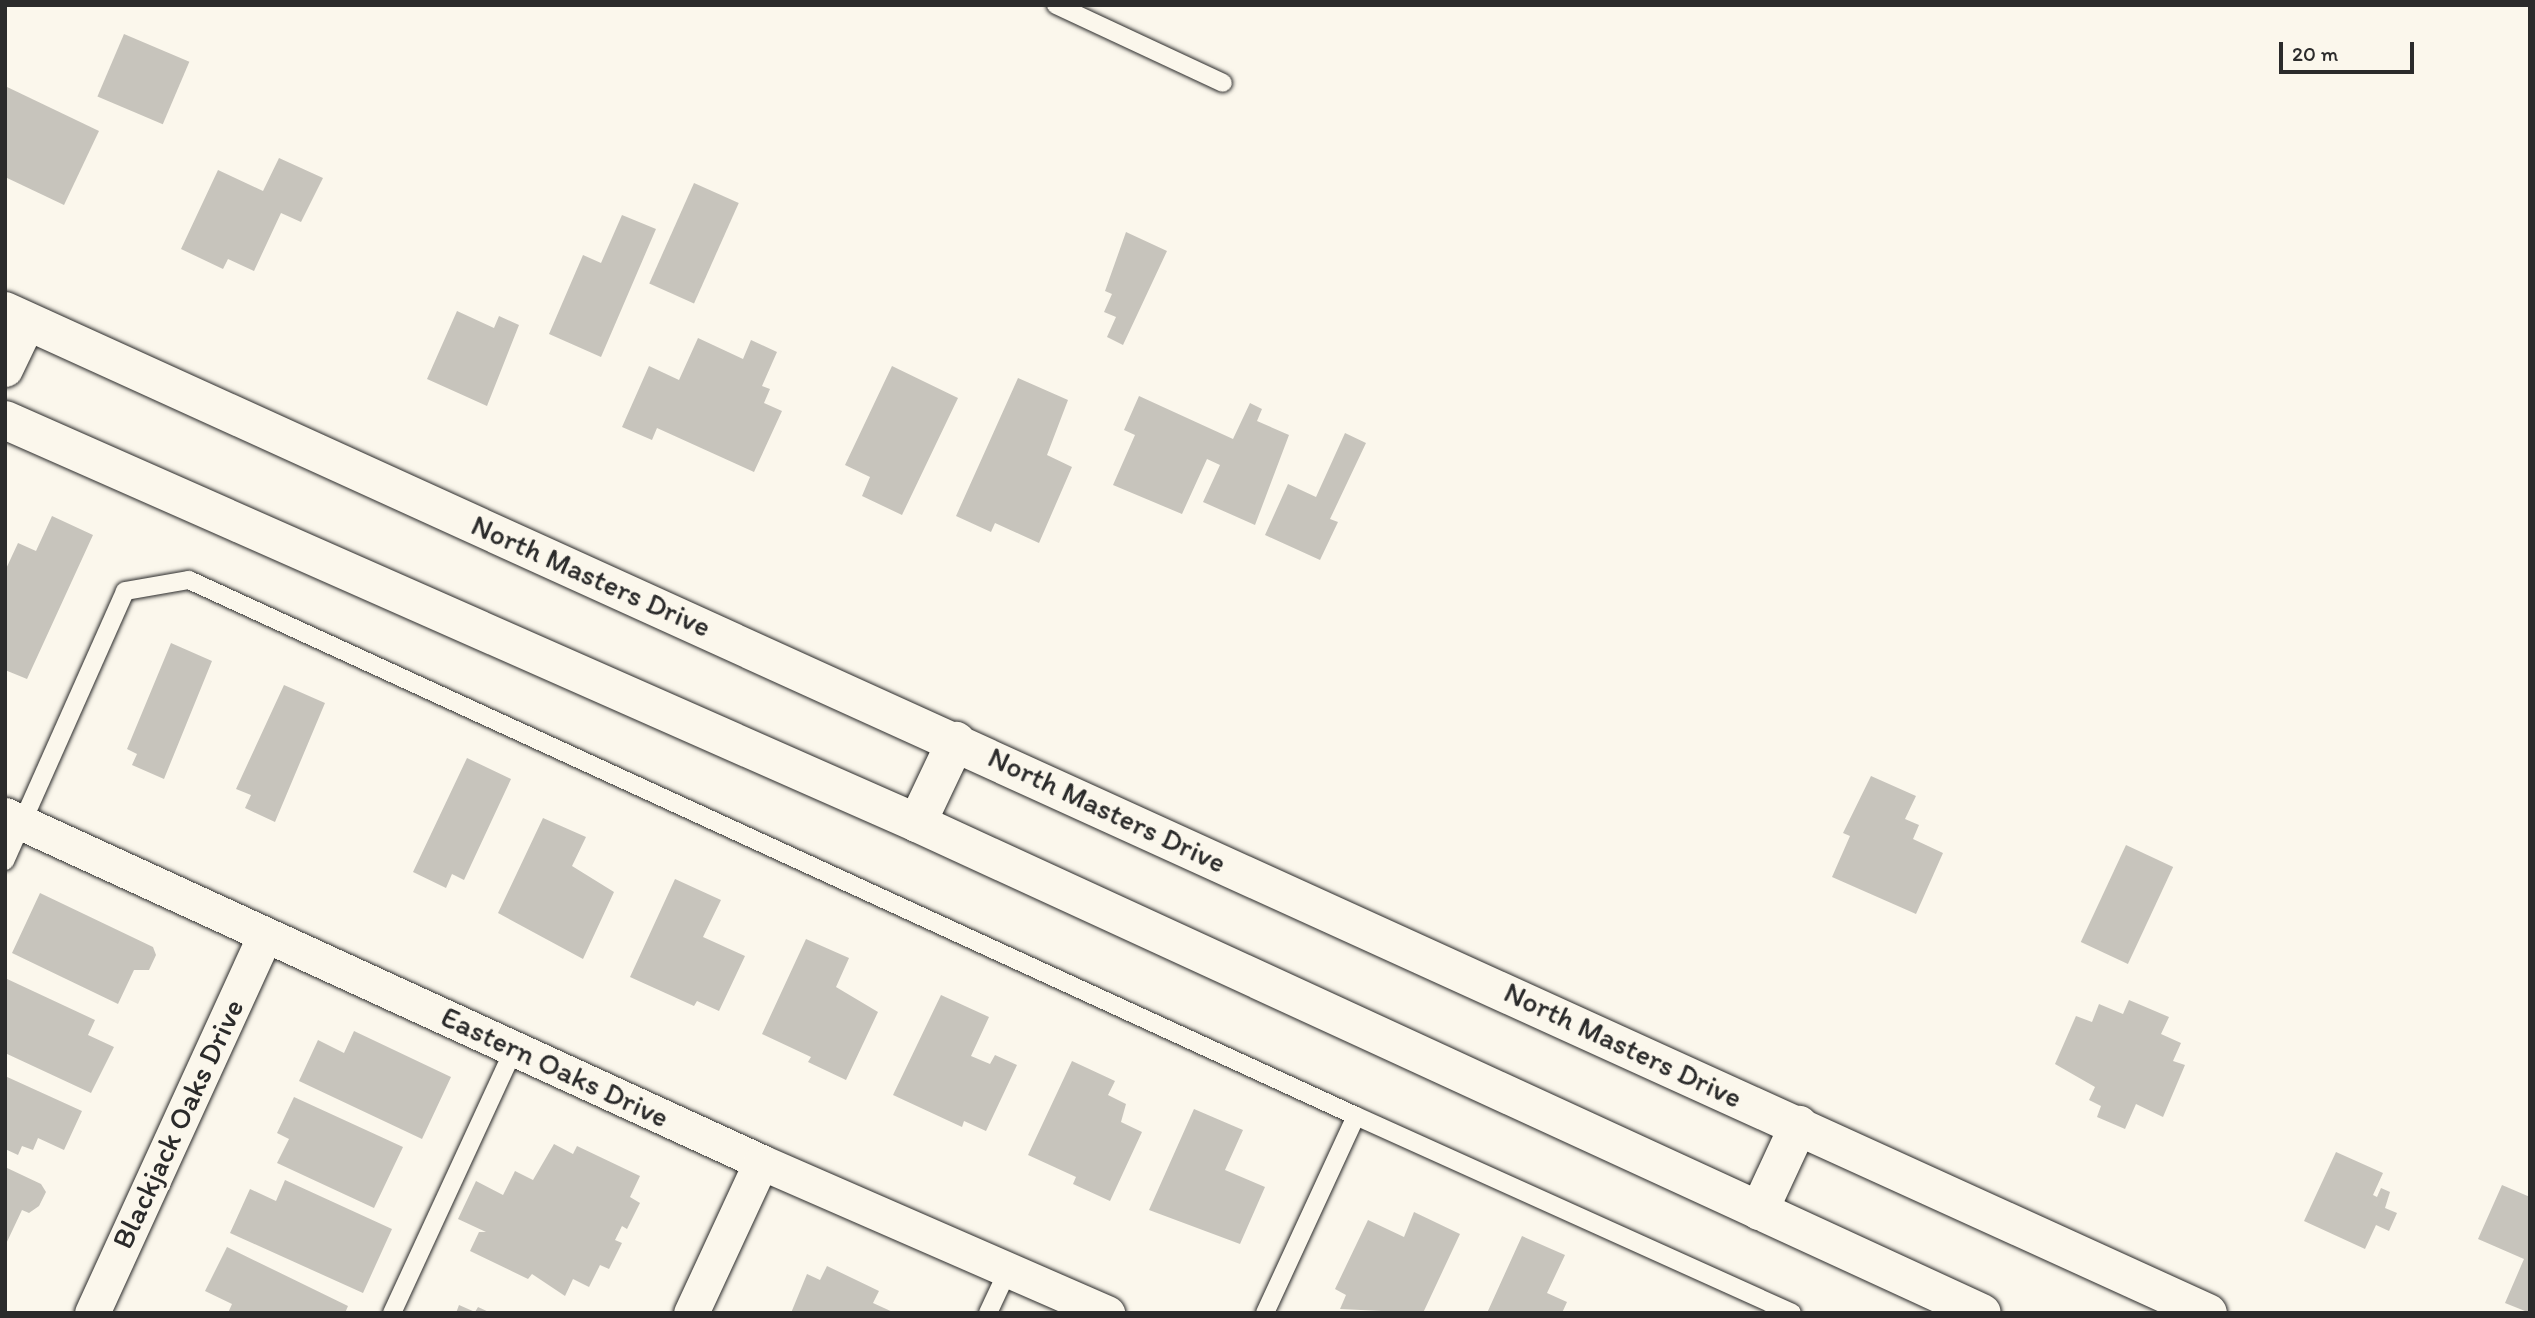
<!DOCTYPE html>
<html>
<head>
<meta charset="utf-8">
<style>
	body { margin:0 }
	#map { position:relative; width:2535px; height:1318px; overflow:hidden; background:#fbf7ec; font-family:Itim,sans-serif }
	div>[style] { position:absolute }
	[style*='--x'] { left:calc(var(--x)*1px); top:calc(var(--y)*1px); width:calc(var(--w)*1px); rotate:calc(var(--a)*1deg) }
	.building>* { inset:0; background:#c7c4bc; transform-origin:0 0 }
	.roads { filter:drop-shadow(0 0 2px #2b2b2b) drop-shadow(0 0 2px #2b2b2b) }
	.service>* { height:18px; margin:-9px; padding:0 9px; transform-origin:9px; border-radius:9px; background:#fbf7ec }
	.minor>* { height:35px; margin:-17.5px; padding:0 17.5px; transform-origin:17.5px; border-radius:17.5px; background:#fbf7ec }
	.secondary>* { height:38px; margin:-19px; padding:0 19px; transform-origin:19px; border-radius:19px; background:#fbf7ec }
	span { translate:-50% -50%; white-space:nowrap; text-align:center; line-height:1.15; -webkit-text-stroke:7px #fbf7ec; paint-order:stroke }
	.street-label { font-size:30px; color:#2b2b2b }
	.frame { position:absolute; inset:0; border:7px solid #2b2b2b; pointer-events:none }
	.scale { position:absolute; left:2279px; top:42px; width:135px; height:32px; box-sizing:border-box; border:4px solid #2b2b2b; border-top:0; padding-left:9px; font-size:21px; line-height:24px; white-space:nowrap; color:#2b2b2b; -webkit-text-stroke:5px #fbf7ec; paint-order:stroke }
</style>
</head>
<body>
<div id="map">
	<div class="building">
		<i style="left:124px;top:34px;width:71px;height:68px;rotate:23deg"></i>
		<i style="clip-path:polygon(5px 86px,99px 131px,64px 205px,5px 177px)"></i>
		<i style="clip-path:polygon(279px 158px,323px 178px,301px 222px,281px 213px,254px 271px,228px 259px,223px 269px,181px 249px,218px 170px,263px 191px)"></i>
		<i style="left:694px;top:183px;width:49px;height:110px;rotate:24deg"></i>
		<i style="clip-path:polygon(622px 215px,656px 229px,601px 357px,549px 334px,583px 255px,601px 263px)"></i>
		<i style="clip-path:polygon(1126px 232px,1167px 251px,1123px 345px,1107px 337px,1116px 317px,1104px 312px,1112px 294px,1105px 291px)"></i>
		<i style="clip-path:polygon(457px 311px,494px 328px,499px 316px,519px 325px,487px 406px,427px 379px)"></i>
		<i style="clip-path:polygon(698px 338px,743px 359px,751px 340px,777px 352px,762px 386px,770px 389px,764px 403px,782px 411px,754px 472px,657px 428px,652px 440px,622px 427px,649px 366px,679px 380px)"></i>
		<i style="clip-path:polygon(892px 366px,958px 398px,902px 515px,862px 496px,870px 477px,845px 465px)"></i>
		<i style="clip-path:polygon(1018px 378px,1068px 400px,1047px 455px,1072px 467px,1039px 543px,995px 523px,991px 532px,956px 516px)"></i>
		<i style="clip-path:polygon(1139px 396px,1233px 439px,1250px 403px,1262px 409px,1257px 421px,1289px 435px,1255px 525px,1203px 502px,1220px 465px,1207px 459px,1182px 514px,1113px 485px,1135px 435px,1124px 430px)"></i>
		<i style="clip-path:polygon(1345px 433px,1366px 443px,1330px 519px,1338px 522px,1320px 560px,1265px 535px,1288px 484px,1316px 497px)"></i>
		<i style="clip-path:polygon(52px 516px,93px 535px,27px 679px,5px 670px,5px 571px,18px 543px,36px 551px)"></i>
		<i style="clip-path:polygon(171px 643px,212px 661px,164px 779px,132px 765px,137px 754px,127px 749px)"></i>
		<i style="clip-path:polygon(284px 685px,325px 703px,275px 822px,245px 808px,251px 795px,236px 789px)"></i>
		<i style="clip-path:polygon(467px 758px,511px 779px,464px 880px,452px 874px,446px 888px,413px 872px)"></i>
		<i style="clip-path:polygon(1871px 776px,1916px 796px,1905px 819px,1919px 825px,1913px 839px,1943px 853px,1916px 914px,1832px 877px,1850px 836px,1843px 833px)"></i>
		<i style="clip-path:polygon(543px 818px,586px 837px,572px 866px,614px 892px,583px 959px,498px 913px)"></i>
		<i style="left:2126px;top:845px;width:52px;height:107px;rotate:25deg"></i>
		<i style="clip-path:polygon(675px 879px,721px 900px,703px 937px,745px 956px,719px 1011px,697px 1001px,694px 1006px,630px 977px)"></i>
		<i style="clip-path:polygon(40px 893px,153px 947px,156px 955px,149px 970px,134px 970px,118px 1004px,12px 953px)"></i>
		<i style="clip-path:polygon(806px 939px,849px 958px,836px 987px,878px 1012px,846px 1080px,808px 1062px,811px 1057px,762px 1034px)"></i>
		<i style="clip-path:polygon(5px 978px,95px 1020px,88px 1035px,114px 1047px,91px 1093px,5px 1053px)"></i>
		<i style="clip-path:polygon(941px 995px,989px 1017px,971px 1056px,990px 1064px,995px 1055px,1017px 1065px,986px 1131px,964px 1121px,962px 1127px,893px 1095px)"></i>
		<i style="clip-path:polygon(2129px 1000px,2169px 1017px,2161px 1034px,2181px 1043px,2173px 1061px,2185px 1065px,2163px 1117px,2136px 1104px,2125px 1129px,2097px 1117px,2101px 1106px,2089px 1100px,2095px 1087px,2055px 1064px,2076px 1016px,2092px 1022px,2099px 1004px,2123px 1014px)"></i>
		<i style="clip-path:polygon(354px 1031px,451px 1077px,422px 1139px,299px 1081px,318px 1040px,344px 1053px)"></i>
		<i style="clip-path:polygon(1072px 1061px,1115px 1081px,1108px 1095px,1126px 1104px,1121px 1122px,1142px 1132px,1110px 1201px,1073px 1184px,1076px 1177px,1028px 1155px)"></i>
		<i style="clip-path:polygon(5px 1076px,82px 1111px,64px 1150px,38px 1138px,33px 1150px,22px 1146px,18px 1155px,5px 1149px)"></i>
		<i style="clip-path:polygon(294px 1097px,403px 1147px,374px 1208px,277px 1163px,289px 1139px,277px 1133px)"></i>
		<i style="clip-path:polygon(1194px 1109px,1243px 1130px,1225px 1170px,1265px 1187px,1240px 1244px,1149px 1210px)"></i>
		<i style="clip-path:polygon(554px 1144px,573px 1154px,577px 1146px,640px 1176px,630px 1197px,640px 1203px,627px 1229px,622px 1226px,615px 1240px,622px 1243px,609px 1269px,600px 1265px,589px 1287px,573px 1279px,565px 1296px,532px 1274px,528px 1279px,470px 1251px,479px 1232px,486px 1232px,458px 1219px,476px 1181px,503px 1195px,515px 1171px,533px 1180px)"></i>
		<i style="clip-path:polygon(2336px 1152px,2383px 1173px,2373px 1195px,2377px 1197px,2381px 1188px,2390px 1192px,2385px 1208px,2397px 1213px,2389px 1231px,2376px 1225px,2365px 1249px,2304px 1221px)"></i>
		<i style="clip-path:polygon(5px 1167px,41px 1184px,46px 1192px,39px 1206px,29px 1213px,22px 1210px,5px 1246px)"></i>
		<i style="clip-path:polygon(285px 1180px,392px 1229px,363px 1293px,230px 1233px,250px 1189px,276px 1201px)"></i>
		<i style="clip-path:polygon(2502px 1185px,2530px 1197px,2530px 1313px,2505px 1303px,2524px 1259px,2478px 1239px)"></i>
		<i style="clip-path:polygon(1414px 1212px,1460px 1234px,1423px 1313px,1340px 1309px,1346px 1295px,1335px 1289px,1368px 1220px,1404px 1237px)"></i>
		<i style="clip-path:polygon(1522px 1236px,1565px 1255px,1547px 1293px,1567px 1302px,1562px 1313px,1487px 1313px)"></i>
		<i style="clip-path:polygon(227px 1247px,348px 1306px,345px 1313px,228px 1313px,232px 1304px,205px 1291px)"></i>
		<i style="clip-path:polygon(827px 1266px,879px 1291px,873px 1303px,895px 1313px,791px 1313px,807px 1274px,820px 1280px)"></i>
		<i style="clip-path:polygon(459px 1305px,475px 1312px,478px 1307px,491px 1313px,456px 1313px)"></i>
	</div>
	<div class="roads">
		<div class="service">
			<i style="--x:1056;--y:5;--w:184;--a:25"></i>
			<i style="--x:5;--y:861;--w:295;--a:-66"></i>
			<i style="--x:125;--y:591;--w:65;--a:-9.8"></i>
			<i style="--x:189;--y:580;--w:1284;--a:24.67"></i>
			<i style="--x:1356;--y:1116;--w:217;--a:114.8"></i>
			<i style="--x:1356;--y:1116;--w:478;--a:24.3"></i>
			<i style="--x:392;--y:1313;--w:291;--a:-65.2"></i>
			<i style="--x:988;--y:1313;--w:50;--a:-65"></i>
		</div>
		<div class="minor">
			<i style="--x:5;--y:369;--w:53;--a:-64.4"></i>
			<i style="--x:5;--y:815;--w:832;--a:24.65"></i>
			<i style="--x:761;--y:1162;--w:378;--a:23.6"></i>
			<i style="--x:92;--y:1313;--w:416;--a:-65.4"></i>
			<i style="--x:691;--y:1313;--w:166;--a:-65.1"></i>
		</div>
		<div class="secondary">
			<i style="--x:5;--y:311;--w:2420;--a:24.46"></i>
			<i style="--x:5;--y:420;--w:997;--a:23.84"></i>
			<i style="--x:917;--y:823;--w:1172;--a:24.71"></i>
			<i style="--x:917;--y:823;--w:91;--a:-64.6"></i>
			<i style="--x:1759;--y:1211;--w:95;--a:-65.1"></i>
		</div>
	</div>
	<div class="street-label">
		<span style="left:591px;top:576px;rotate:24deg">North Masters Drive</span>
		<span style="left:1107px;top:810px;rotate:25deg">North Masters Drive</span>
		<span style="left:1623px;top:1045px;rotate:25deg">North Masters Drive</span>
		<span style="left:555px;top:1067px;rotate:25deg">Eastern Oaks Drive</span>
		<span style="left:178px;top:1124px;rotate:-65deg">Blackjack Oaks Drive</span>
	</div>
	<div class="frame"></div>
	<div class="scale">20 m</div>
</div>
</body>
</html>
